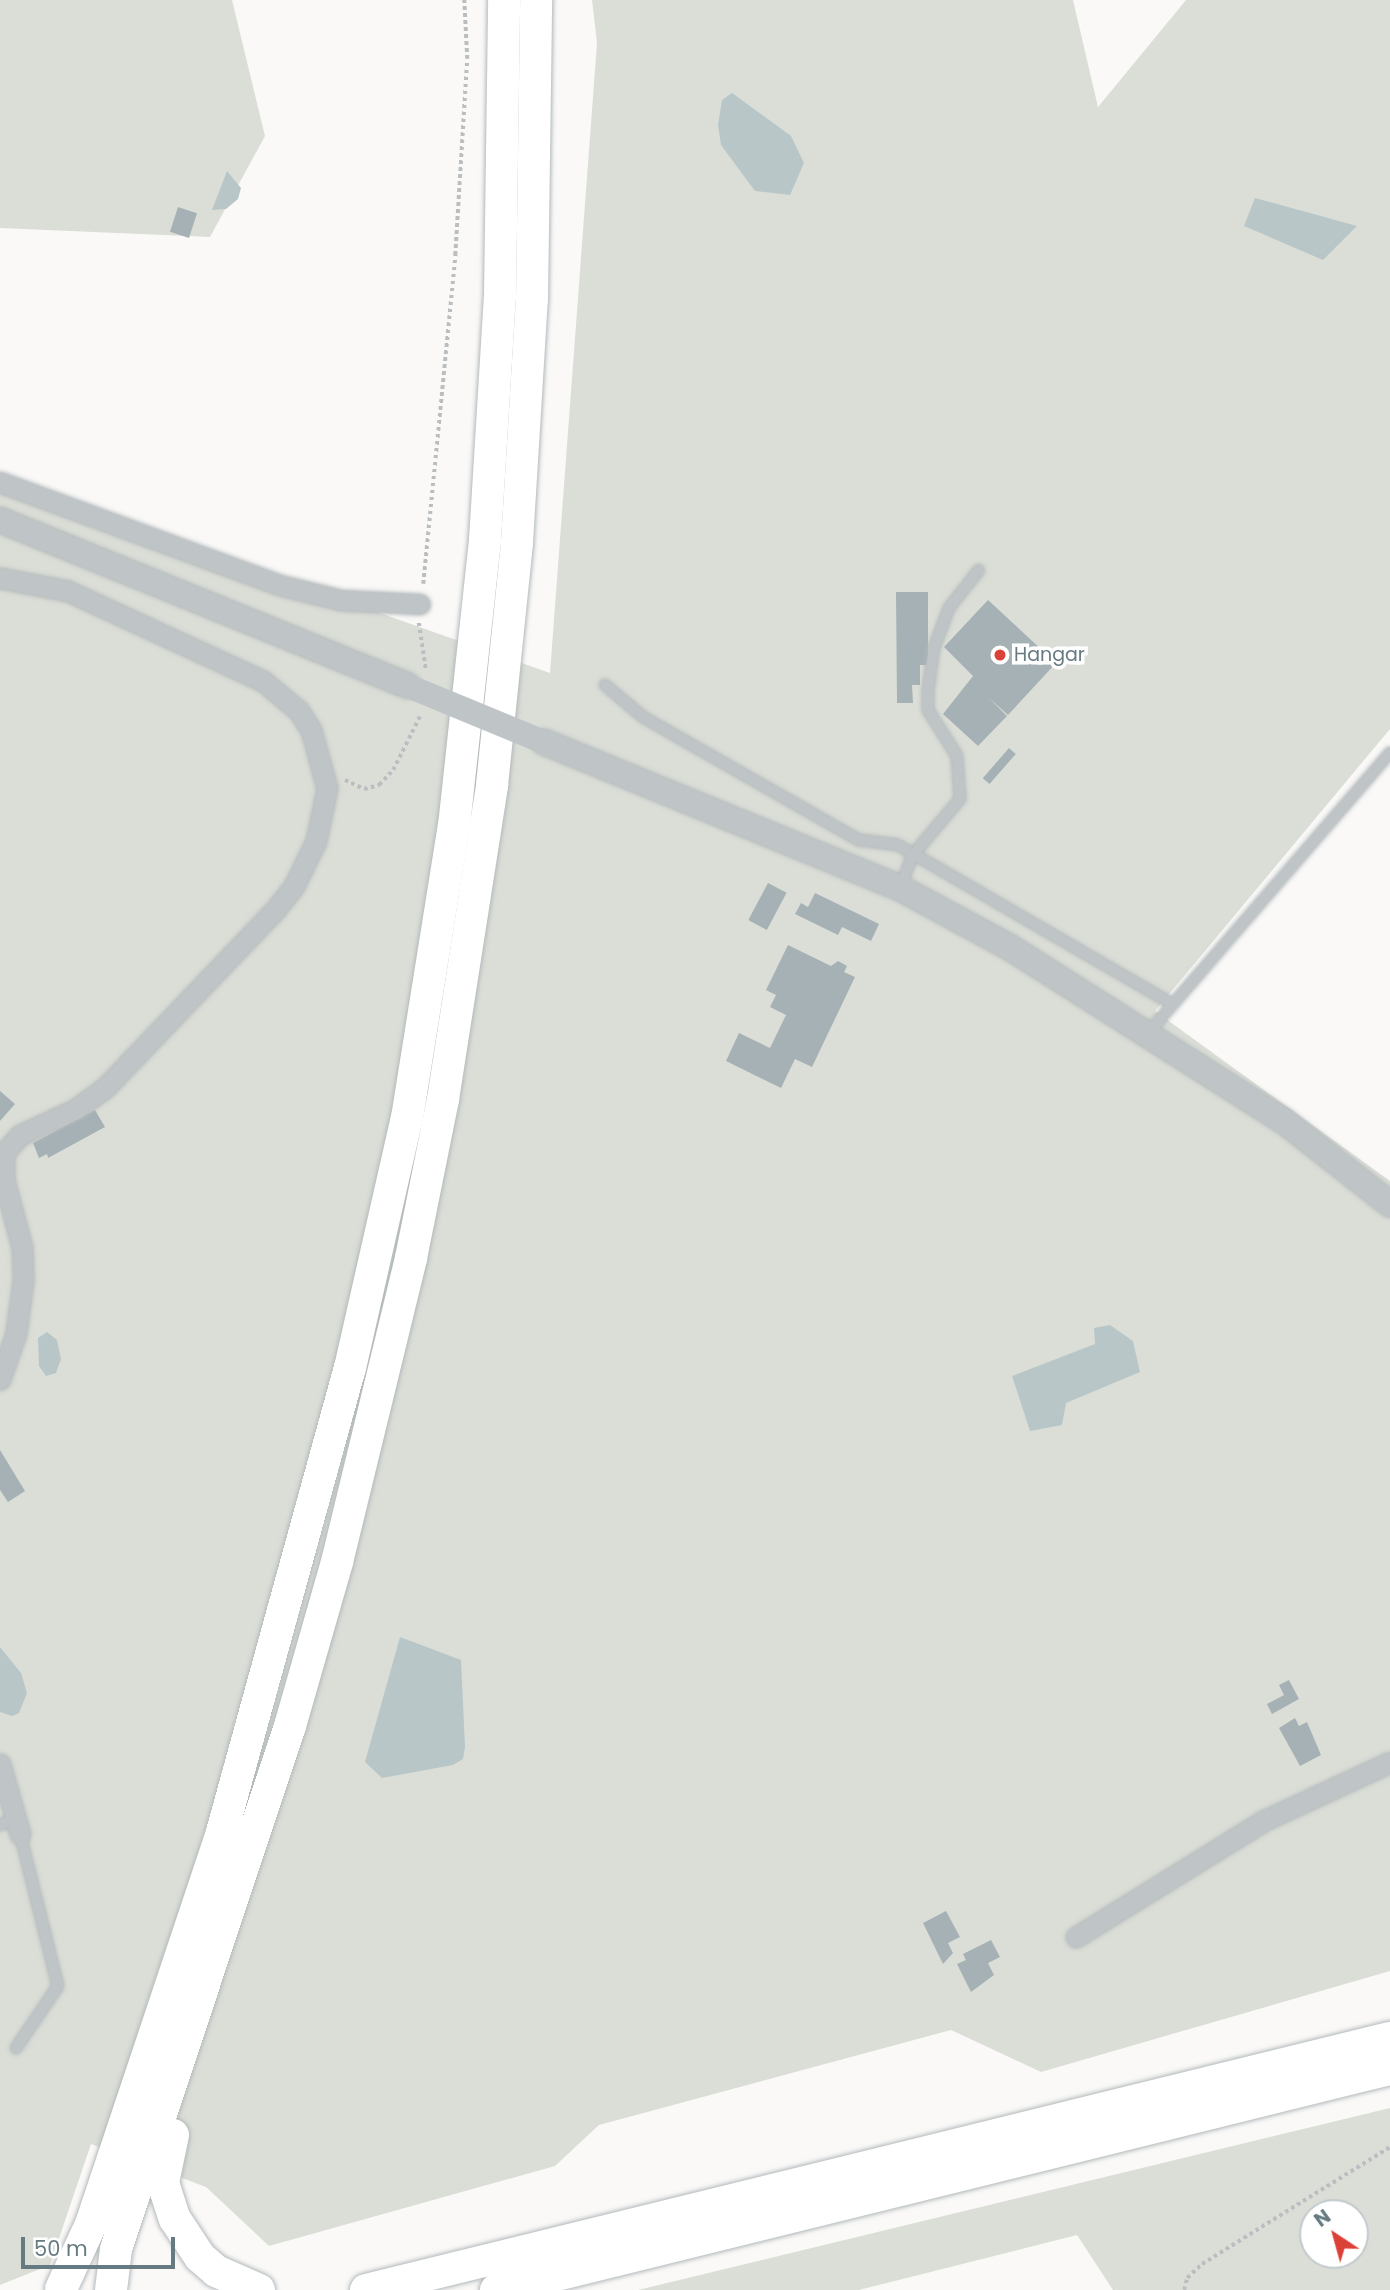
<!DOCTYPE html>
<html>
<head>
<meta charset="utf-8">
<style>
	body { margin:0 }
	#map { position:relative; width:1390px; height:2290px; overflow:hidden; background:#faf9f8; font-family:Poppins,sans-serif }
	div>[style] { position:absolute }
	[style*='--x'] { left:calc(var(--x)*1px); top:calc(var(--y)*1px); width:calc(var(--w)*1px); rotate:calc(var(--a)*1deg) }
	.green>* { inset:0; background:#dbded7 }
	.water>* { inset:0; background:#b8c6c8 }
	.building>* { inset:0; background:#a6b1b5; transform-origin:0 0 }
	.path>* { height:3.5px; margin-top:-1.75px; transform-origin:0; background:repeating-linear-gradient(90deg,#babec0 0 3.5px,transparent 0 7px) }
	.roads { filter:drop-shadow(0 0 2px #b3b9bb) drop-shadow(0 0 2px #b3b9bb) }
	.service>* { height:10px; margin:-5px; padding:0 5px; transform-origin:5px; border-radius:5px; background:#bfc5c7 }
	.minor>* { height:19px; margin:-9.5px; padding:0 9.5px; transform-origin:9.5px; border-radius:9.5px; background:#bfc5c7 }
	.tertiary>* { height:24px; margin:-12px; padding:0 12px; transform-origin:12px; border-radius:12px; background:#bfc5c7 }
	.trunk>* { height:32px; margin:-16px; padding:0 16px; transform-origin:16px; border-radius:16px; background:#fff }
	.tertiary-bridge>* { height:24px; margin:-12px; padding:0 12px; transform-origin:12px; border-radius:12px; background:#bfc5c7 }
	.dots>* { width:19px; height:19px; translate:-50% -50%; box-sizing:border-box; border:4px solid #fff; border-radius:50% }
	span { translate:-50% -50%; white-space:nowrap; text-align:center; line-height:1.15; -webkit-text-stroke:7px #fff; paint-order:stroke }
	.poi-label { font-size:19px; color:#667a81 }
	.left { translate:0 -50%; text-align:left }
	.north { position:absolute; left:1299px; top:2199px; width:70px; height:70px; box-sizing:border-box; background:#fff; border:2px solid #c2cacd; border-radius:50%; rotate:324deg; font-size:19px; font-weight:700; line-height:28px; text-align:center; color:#667a81 }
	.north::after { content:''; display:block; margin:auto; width:24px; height:32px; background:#db4136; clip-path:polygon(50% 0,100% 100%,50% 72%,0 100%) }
	.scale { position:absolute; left:21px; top:2237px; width:154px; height:32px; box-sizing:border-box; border:4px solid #667a81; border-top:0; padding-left:9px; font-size:21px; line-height:24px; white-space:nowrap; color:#667a81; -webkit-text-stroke:5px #fff; paint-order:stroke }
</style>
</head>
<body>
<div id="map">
	<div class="green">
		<i style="clip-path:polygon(0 0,232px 0,265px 136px,210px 237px,0 228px)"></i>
		<i style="clip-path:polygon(592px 0,1073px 0,1098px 107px,1186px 0,1390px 0,1390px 729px,1155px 1011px,1390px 1181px,1390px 1971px,1041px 2072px,951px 2030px,599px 2125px,555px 2166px,269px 2246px,206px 2187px,91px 2144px,50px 2265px,0 2285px,0 479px,550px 673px,597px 43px)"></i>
		<i style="clip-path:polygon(evenodd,1390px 2108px,1390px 2290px,1113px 2290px,1077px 2235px,859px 2290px,638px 2290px,1390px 2108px,1313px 2213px,1355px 2213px,1355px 2255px,1313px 2255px,1313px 2213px)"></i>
	</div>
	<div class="water">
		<i style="clip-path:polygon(732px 93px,791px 136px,804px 163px,790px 195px,755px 191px,721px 145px,718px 125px,722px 100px)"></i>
		<i style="clip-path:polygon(227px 171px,241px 188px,238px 199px,226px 209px,212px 210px)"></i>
		<i style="clip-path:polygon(1255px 198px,1357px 226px,1323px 260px,1244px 226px)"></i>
		<i style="clip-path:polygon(1110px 1325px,1133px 1341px,1140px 1372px,1066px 1403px,1062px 1425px,1030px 1431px,1012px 1376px,1095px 1344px,1094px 1328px)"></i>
		<i style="clip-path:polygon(47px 1332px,57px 1340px,61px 1359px,56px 1373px,46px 1376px,39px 1366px,38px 1338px)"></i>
		<i style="clip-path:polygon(400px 1637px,461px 1660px,465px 1747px,463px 1759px,453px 1765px,382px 1778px,365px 1762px)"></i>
		<i style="clip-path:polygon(0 1647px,21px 1673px,27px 1693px,19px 1713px,12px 1716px,0 1712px)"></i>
	</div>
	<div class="building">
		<i style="left:178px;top:207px;width:20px;height:26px;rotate:18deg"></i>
		<i style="clip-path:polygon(896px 592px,928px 592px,928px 665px,920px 665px,920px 685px,912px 685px,913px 703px,897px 703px)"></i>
		<i style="clip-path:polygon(988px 600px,1056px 663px,1008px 715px,989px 698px,1007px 716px,978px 746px,943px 714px,973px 676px,944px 647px)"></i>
		<i style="left:1009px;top:748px;width:9px;height:40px;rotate:41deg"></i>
		<i style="left:768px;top:883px;width:21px;height:42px;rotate:28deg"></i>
		<i style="clip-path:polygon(815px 893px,879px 924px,871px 941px,842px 927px,838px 935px,795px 914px,801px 903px,808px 907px)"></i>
		<i style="clip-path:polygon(788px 945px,831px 966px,838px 961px,847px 966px,844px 972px,855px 977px,812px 1067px,795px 1059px,781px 1088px,726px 1061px,739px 1033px,770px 1048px,786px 1015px,770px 1007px,776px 995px,766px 990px)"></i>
		<i style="clip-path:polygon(0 1091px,15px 1104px,0 1121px)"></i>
		<i style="clip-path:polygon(95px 1110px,105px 1127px,48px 1158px,47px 1154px,39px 1158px,33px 1143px)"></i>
		<i style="clip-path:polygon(0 1450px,25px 1491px,8px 1502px,0 1490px)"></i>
		<i style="clip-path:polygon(1289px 1680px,1299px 1699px,1272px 1714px,1267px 1704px,1284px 1695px,1279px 1685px)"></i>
		<i style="clip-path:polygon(1295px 1718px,1299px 1726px,1307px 1722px,1321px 1755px,1300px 1766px,1279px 1728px)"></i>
		<i style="clip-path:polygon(946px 1911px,960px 1937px,948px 1943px,953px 1953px,943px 1964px,923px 1923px)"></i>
		<i style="clip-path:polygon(991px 1940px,1000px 1957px,988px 1963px,994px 1975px,971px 1992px,957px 1964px,966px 1960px,963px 1954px)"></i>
	</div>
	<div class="path">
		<i style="--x:423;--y:584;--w:331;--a:-84.4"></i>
		<i style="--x:455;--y:255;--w:196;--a:-86.5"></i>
		<i style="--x:467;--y:59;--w:59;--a:-92.9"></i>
		<i style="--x:419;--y:623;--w:48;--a:81.5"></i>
		<i style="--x:345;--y:780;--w:21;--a:25"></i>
		<i style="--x:364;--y:789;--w:16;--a:-15"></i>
		<i style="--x:379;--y:785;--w:21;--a:-47"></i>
		<i style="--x:393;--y:770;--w:60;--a:-63.4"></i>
		<i style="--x:1184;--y:2290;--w:12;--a:-76"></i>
		<i style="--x:1187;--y:2278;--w:21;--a:-43"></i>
		<i style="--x:1202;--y:2264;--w:221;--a:-31.9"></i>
	</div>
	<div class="roads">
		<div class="service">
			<i style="--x:605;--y:685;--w:50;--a:40.1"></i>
			<i style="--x:643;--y:717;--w:249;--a:29.7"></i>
			<i style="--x:859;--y:840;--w:39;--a:7"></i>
			<i style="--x:898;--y:845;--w:317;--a:30.1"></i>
			<i style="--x:900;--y:888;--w:34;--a:-69"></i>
			<i style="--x:912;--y:856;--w:75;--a:-49.9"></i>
			<i style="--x:960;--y:799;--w:43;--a:-94"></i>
			<i style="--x:957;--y:756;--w:54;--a:-122.2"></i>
			<i style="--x:928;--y:710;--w:19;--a:-90"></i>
			<i style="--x:928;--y:691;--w:43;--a:-82.1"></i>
			<i style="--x:934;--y:648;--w:43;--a:-69.4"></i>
			<i style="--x:949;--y:608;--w:48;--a:-51.7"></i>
			<i style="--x:1149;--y:1032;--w:369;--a:-49.2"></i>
			<i style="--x:0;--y:1825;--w:17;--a:-21"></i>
			<i style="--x:16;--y:2048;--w:75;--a:-55.9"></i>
			<i style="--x:58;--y:1986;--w:157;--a:-104"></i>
		</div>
		<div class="minor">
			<i style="--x:0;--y:482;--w:298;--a:20.2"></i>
			<i style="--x:280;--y:585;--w:63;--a:13.8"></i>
			<i style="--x:341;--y:600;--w:79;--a:2.9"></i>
			<i style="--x:0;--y:578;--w:69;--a:10.8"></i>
			<i style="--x:68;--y:591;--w:215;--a:24.8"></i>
			<i style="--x:263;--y:681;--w:47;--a:39.8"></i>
			<i style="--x:299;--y:711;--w:22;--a:58"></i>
			<i style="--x:311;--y:730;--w:60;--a:74.6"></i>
			<i style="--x:327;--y:788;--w:54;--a:101.7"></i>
			<i style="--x:316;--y:841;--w:50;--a:116.1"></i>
			<i style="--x:294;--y:886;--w:31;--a:128"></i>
			<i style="--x:275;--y:910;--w:245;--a:133.7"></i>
			<i style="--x:106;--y:1087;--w:37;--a:144"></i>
			<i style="--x:76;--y:1109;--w:62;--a:155.1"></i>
			<i style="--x:20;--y:1135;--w:24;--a:132"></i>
			<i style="--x:4;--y:1153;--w:27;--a:90"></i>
			<i style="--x:4;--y:1180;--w:69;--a:75"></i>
			<i style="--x:22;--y:1247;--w:34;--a:88"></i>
			<i style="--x:23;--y:1281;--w:52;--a:97.7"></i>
			<i style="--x:16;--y:1333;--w:49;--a:109.2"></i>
			<i style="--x:0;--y:1764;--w:73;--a:74.1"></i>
			<i style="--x:1076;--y:1937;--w:220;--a:-31.8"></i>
			<i style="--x:1263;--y:1821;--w:140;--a:-24.9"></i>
		</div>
		<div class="tertiary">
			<i style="--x:0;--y:520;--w:440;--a:22.1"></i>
			<i style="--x:544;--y:742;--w:385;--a:22.3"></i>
			<i style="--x:900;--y:888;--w:126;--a:28.4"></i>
			<i style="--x:1011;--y:948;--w:323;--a:32.4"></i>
			<i style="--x:1284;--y:1121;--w:135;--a:38.1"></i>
		</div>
		<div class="trunk">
			<i style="--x:173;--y:2135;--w:49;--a:101.8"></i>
			<i style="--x:163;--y:2183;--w:38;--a:72"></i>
			<i style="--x:175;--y:2219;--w:45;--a:56.7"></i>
			<i style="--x:200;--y:2257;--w:21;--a:41"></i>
			<i style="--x:216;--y:2271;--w:47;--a:23.8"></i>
			<i style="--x:61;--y:2289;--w:72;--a:-65.2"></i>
			<i style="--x:91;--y:2224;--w:413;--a:-71.5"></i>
			<i style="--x:222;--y:1832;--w:481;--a:-74.6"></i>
			<i style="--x:350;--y:1368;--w:256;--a:-77.2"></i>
			<i style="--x:407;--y:1118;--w:296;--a:-80.9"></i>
			<i style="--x:454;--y:826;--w:288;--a:-83.8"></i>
			<i style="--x:485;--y:540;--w:243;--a:-86.5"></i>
			<i style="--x:500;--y:297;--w:297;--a:-89.2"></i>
			<i style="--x:111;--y:2290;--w:41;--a:-83"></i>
			<i style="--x:116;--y:2249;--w:551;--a:-71.6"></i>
			<i style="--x:290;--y:1726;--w:171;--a:-74"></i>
			<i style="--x:337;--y:1562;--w:313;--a:-76.3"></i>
			<i style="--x:411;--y:1258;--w:162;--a:-78.6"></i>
			<i style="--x:443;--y:1099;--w:318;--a:-81.1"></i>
			<i style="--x:492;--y:785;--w:244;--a:-84.1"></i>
			<i style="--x:517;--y:542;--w:243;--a:-86.5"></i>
			<i style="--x:532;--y:299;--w:299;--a:-89.2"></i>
			<i style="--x:366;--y:2290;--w:1055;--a:-13.83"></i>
			<i style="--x:496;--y:2290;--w:921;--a:-13.89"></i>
		</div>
	</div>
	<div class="tertiary-bridge">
		<i style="--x:408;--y:686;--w:147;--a:22.4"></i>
	</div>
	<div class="dots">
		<i style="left:1000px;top:655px;background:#db4136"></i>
	</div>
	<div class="poi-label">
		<span class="left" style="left:1014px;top:655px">Hangar</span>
	</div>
	<div class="north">N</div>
	<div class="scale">50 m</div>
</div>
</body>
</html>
